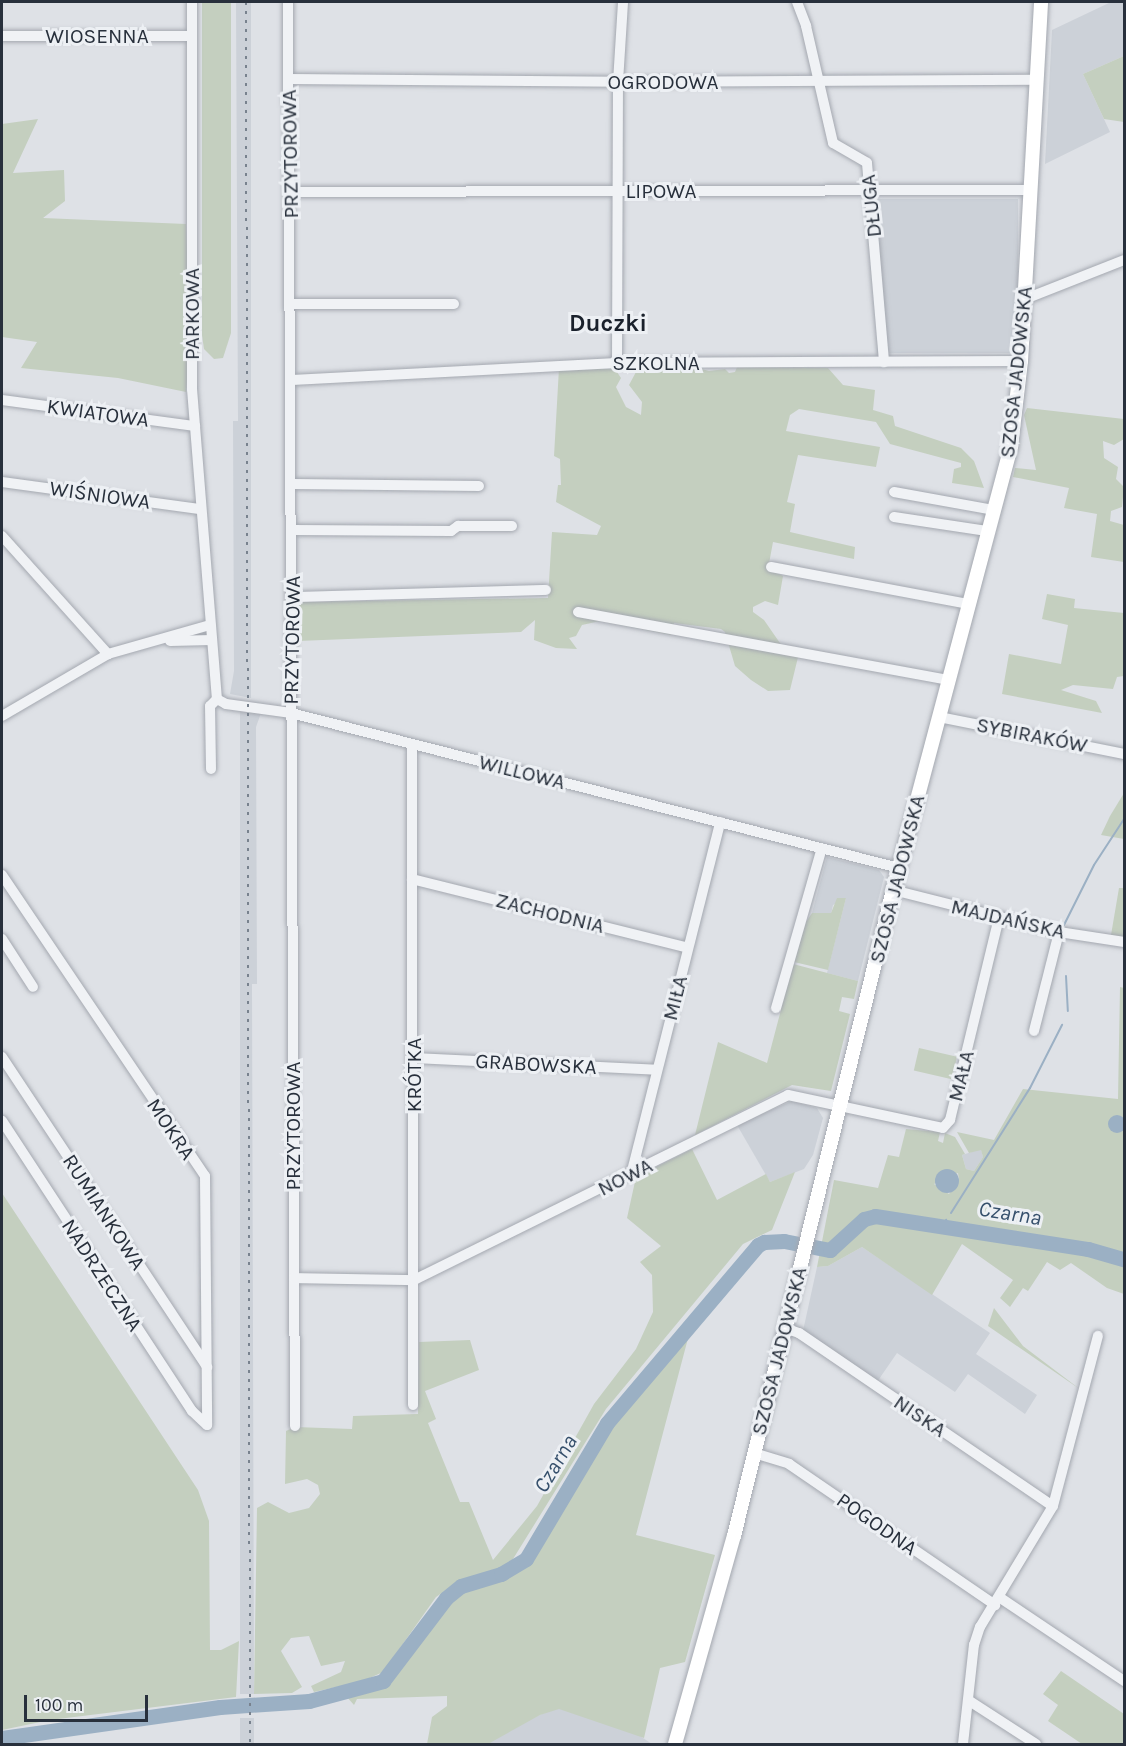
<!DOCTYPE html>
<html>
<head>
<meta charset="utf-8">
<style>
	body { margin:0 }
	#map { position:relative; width:1126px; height:1746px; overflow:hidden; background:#dee1e6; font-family:Karla,sans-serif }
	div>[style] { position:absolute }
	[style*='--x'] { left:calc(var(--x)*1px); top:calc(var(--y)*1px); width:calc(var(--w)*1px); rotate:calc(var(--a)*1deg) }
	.built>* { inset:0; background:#ccd1d8; transform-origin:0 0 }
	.green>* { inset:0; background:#c4cfbf; transform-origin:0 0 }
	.water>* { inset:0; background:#9bb0c4 }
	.round { border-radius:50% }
	.stream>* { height:2px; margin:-1px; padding:0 1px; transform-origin:1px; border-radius:1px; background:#9bb0c4 }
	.river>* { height:15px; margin:-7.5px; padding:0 7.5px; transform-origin:7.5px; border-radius:7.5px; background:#9bb0c4 }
	.roads { filter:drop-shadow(0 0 2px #a4a8b0) drop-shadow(0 0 2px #a4a8b0) }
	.minor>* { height:10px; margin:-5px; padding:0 5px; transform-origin:5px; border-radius:5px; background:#f0f2f5 }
	.major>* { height:14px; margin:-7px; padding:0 7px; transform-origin:7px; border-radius:7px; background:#fff }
	.rail>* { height:2px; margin-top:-1px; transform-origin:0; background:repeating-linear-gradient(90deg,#78828e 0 3px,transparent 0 9px) }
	span { translate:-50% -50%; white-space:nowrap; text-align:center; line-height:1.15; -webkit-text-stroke:6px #edf0f4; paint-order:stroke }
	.street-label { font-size:21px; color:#28303c }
	.water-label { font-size:22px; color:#36506c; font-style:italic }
	.quarter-label { font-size:24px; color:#1a212c; font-weight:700 }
	.frame { position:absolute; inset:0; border:3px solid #28303c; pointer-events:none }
	.scale { position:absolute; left:24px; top:1695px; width:124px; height:27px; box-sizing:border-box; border:3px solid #28303c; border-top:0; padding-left:8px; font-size:18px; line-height:21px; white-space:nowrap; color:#28303c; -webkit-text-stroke:4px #edf0f4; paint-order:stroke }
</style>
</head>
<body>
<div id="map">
	<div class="built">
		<i style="clip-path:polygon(236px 2px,251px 2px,251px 698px,230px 694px,234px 671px,233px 421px,238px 421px)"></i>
		<i style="clip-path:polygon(1111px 2px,1124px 2px,1124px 56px,1083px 74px,1110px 132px,1045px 164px,1052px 30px)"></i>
		<i style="left:877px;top:199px;width:141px;height:154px"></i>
		<i style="clip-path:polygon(240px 711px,261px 713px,256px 727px,257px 984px,252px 984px,254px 1694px,240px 1694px)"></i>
		<i style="clip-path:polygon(827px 857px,879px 870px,884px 877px,858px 981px,827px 973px,846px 898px,833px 905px,831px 914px,812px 913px)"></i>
		<i style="clip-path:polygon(792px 1101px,817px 1108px,823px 1118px,813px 1155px,804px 1169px,770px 1182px,737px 1125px)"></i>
		<i style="clip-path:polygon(981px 1149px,983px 1157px,974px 1171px,966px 1169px,962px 1155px)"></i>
		<i style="clip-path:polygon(862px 1247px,990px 1333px,976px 1354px,1037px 1395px,1025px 1414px,968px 1374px,955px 1392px,897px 1353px,877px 1382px,803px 1331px,817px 1267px,828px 1266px)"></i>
		<i style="clip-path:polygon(580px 1696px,652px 1744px,478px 1744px)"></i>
		<i style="left:240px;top:1718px;width:14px;height:26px"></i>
	</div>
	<div class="green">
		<i style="clip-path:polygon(202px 2px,231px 2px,231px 333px,223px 358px,214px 359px,204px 349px,202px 335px)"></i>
		<i style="clip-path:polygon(1124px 56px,1124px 122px,1104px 119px,1083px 74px)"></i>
		<i style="clip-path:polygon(38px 119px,13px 173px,64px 170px,65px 201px,43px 218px,186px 224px,190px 341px,186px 392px,118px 378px,21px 368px,37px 342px,2px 337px,2px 124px)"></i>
		<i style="clip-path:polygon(694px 367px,709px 371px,725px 369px,729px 373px,735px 372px,737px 367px,828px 368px,843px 385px,875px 390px,873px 410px,893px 416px,895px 426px,961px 448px,974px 461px,984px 488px,952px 483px,954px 469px,961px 467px,961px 463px,890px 444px,876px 422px,799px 409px,790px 415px,786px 431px,880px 447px,876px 467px,798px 455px,787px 502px,795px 504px,790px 532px,855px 547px,854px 559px,773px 542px,768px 569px,783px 576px,778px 605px,765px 601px,753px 607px,753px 612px,764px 620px,782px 646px,800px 649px,790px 690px,768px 691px,751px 680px,735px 666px,725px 632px,721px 629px,674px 623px,671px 635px,600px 621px,582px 625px,576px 636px,569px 638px,577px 649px,556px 648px,534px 640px,535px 620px,521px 632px,298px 641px,298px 602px,548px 598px,552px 532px,597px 535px,601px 526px,556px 502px,558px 485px,561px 485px,560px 459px,554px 456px,559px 368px,615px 369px,621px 378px,616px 387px,626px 407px,641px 415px,642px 402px,629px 385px,636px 372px)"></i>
		<i style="clip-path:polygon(1027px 408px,1124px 419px,1124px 439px,1114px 445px,1103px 441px,1104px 458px,1118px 467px,1116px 479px,1124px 487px,1122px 507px,1111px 511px,1110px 521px,1124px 525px,1124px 562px,1091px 557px,1097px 514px,1064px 508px,1069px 488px,1013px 477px,1015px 468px,1036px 470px,1024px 415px)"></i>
		<i style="clip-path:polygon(1047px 594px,1075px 599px,1074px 608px,1124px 613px,1124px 676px,1117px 677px,1113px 689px,1073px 685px,1061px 690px,1096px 701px,1102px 713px,1002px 694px,1009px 654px,1061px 664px,1068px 625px,1042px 619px)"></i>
		<i style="clip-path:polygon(1124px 793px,1124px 839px,1101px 835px,1110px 816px)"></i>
		<i style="clip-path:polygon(1119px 888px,1124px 888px,1124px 937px,1111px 935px)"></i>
		<i style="clip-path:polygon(837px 898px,846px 898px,828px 970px,794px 962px,806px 922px,812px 913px,831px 913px)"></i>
		<i style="clip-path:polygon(793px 964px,858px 981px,854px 999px,842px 997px,839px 1011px,850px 1014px,831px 1091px,792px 1085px,695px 1135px,718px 1042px,767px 1063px)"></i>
		<i style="clip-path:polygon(evenodd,1120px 987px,1124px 988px,1124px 1294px,1107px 1288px,1071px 1263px,1060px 1270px,1047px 1262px,1028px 1291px,1023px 1288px,1010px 1307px,1000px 1298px,1013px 1280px,962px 1244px,932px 1295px,862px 1247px,828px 1266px,817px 1267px,834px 1180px,878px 1188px,888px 1155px,899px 1157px,906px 1129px,940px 1132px,938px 1141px,943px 1143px,945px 1133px,955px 1137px,965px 1154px,962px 1155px,966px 1169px,974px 1171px,983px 1157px,981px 1150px,969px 1153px,957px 1132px,994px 1140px,1023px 1089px,1118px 1099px,1120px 987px,958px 1173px,959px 1180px,949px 1194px,934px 1184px,958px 1173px)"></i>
		<i style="left:919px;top:1048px;width:39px;height:23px;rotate:13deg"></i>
		<i style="clip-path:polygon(692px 1149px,717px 1200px,766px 1174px,770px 1182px,795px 1172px,772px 1230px,743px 1244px,606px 1409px,513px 1559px,496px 1571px,452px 1586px,436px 1597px,383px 1672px,363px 1681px,314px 1692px,311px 1686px,341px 1672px,345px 1661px,321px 1666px,309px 1636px,291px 1638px,281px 1651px,302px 1687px,292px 1693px,254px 1694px,257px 1508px,268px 1502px,289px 1513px,309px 1508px,320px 1494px,318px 1485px,307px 1479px,285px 1484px,286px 1431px,295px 1427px,352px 1429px,353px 1416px,418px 1414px,419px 1342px,470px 1340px,479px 1370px,425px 1391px,436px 1419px,428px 1423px,460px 1502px,469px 1502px,493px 1560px,537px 1506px,594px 1404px,636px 1349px,653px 1312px,652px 1275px,640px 1262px,661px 1246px,627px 1218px,636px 1177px)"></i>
		<i style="clip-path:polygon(2px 1193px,198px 1490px,209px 1521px,210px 1650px,221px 1650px,239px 1641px,236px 1697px,50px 1720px,2px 1730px)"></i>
		<i style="clip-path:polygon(994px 1308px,1023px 1346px,1081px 1390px,988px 1326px)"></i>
		<i style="clip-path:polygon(691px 1327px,636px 1535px,715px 1555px,685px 1662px,660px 1668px,644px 1738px,559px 1709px,540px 1715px,488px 1744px,427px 1744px,432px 1717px,447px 1706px,447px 1696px,357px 1699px,354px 1705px,346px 1696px,394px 1679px,450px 1601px,461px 1592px,499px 1581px,528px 1562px,610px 1425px)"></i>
		<i style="clip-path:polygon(1061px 1671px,1124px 1714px,1124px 1744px,1082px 1744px,1048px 1721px,1058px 1705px,1043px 1694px)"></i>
	</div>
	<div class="water">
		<i class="round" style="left:1108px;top:1115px;width:18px;height:18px"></i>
		<i class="round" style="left:935px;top:1169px;width:24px;height:24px"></i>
	</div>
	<div class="stream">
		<i style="--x:1063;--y:927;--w:69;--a:-63.4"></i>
		<i style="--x:1094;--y:865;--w:55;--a:-56.9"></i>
		<i style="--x:1066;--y:976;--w:35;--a:87"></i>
		<i style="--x:951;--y:1213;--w:148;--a:-57.7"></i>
		<i style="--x:1030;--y:1088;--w:71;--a:-63.1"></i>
		<i style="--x:943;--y:1226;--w:7;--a:-63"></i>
	</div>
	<div class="river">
		<i style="--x:2;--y:1738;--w:220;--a:-8.1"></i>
		<i style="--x:220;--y:1707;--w:89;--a:-3.9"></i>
		<i style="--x:309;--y:1701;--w:77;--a:-15.1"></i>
		<i style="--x:383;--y:1681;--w:104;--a:-52.8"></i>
		<i style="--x:446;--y:1598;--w:19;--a:-39"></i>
		<i style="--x:461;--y:1586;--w:42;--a:-16.7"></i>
		<i style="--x:501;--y:1574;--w:29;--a:-31"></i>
		<i style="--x:526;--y:1559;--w:158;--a:-59.2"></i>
		<i style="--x:607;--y:1423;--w:233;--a:-49.7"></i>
		<i style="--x:758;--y:1245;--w:7;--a:-27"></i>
		<i style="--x:764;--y:1242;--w:20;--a:-3"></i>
		<i style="--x:784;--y:1241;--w:47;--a:11.1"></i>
		<i style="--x:830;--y:1250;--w:46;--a:-42.4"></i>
		<i style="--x:864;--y:1219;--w:11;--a:-15"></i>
		<i style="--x:875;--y:1216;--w:216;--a:8.8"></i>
		<i style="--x:1088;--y:1249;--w:37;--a:16"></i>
	</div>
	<div class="roads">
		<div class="minor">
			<i style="--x:192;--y:2;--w:387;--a:90"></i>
			<i style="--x:192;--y:389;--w:311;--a:85.4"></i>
			<i style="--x:217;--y:699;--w:10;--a:29"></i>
			<i style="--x:226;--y:704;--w:66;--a:7.9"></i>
			<i style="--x:291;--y:713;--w:627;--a:14.3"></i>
			<i style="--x:288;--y:2;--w:1424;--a:89.72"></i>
			<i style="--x:797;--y:2;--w:26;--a:69"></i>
			<i style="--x:806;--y:26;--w:120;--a:77"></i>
			<i style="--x:833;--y:143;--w:39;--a:30"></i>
			<i style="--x:867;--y:163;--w:200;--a:85.1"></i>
			<i style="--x:2;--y:36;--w:190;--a:0"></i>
			<i style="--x:289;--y:79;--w:329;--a:0.5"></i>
			<i style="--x:618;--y:82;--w:419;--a:-0.3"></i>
			<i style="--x:291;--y:192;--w:739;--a:-0.16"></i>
			<i style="--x:1025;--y:299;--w:106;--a:-21.5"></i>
			<i style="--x:291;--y:304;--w:163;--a:0"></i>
			<i style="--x:617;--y:363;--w:281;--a:-89.8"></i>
			<i style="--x:618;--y:82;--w:80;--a:-86.4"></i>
			<i style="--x:292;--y:380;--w:325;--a:-3"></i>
			<i style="--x:617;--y:363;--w:404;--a:-0.3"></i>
			<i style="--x:2;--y:400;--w:195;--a:7.7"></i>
			<i style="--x:2;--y:482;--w:199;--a:7.8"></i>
			<i style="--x:293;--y:484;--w:186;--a:0.6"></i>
			<i style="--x:894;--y:492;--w:102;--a:10.2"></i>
			<i style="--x:894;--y:517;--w:94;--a:8.6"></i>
			<i style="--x:293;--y:530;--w:158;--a:0.4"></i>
			<i style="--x:451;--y:531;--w:9;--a:-36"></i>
			<i style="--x:458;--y:526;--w:54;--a:0"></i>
			<i style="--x:2;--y:536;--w:159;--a:48.1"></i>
			<i style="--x:771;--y:567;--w:200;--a:10.6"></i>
			<i style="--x:293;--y:597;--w:253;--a:-1.6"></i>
			<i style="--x:578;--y:612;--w:376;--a:10.4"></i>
			<i style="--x:170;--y:641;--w:42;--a:-1.4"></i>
			<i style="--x:2;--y:716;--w:123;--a:-30.3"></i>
			<i style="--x:108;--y:654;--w:106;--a:-15.9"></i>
			<i style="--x:939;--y:717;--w:189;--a:11.3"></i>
			<i style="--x:412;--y:745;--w:660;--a:89.91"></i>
			<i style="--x:211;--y:769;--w:63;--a:-90.9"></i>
			<i style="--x:210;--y:706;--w:10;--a:-45"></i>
			<i style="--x:2;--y:875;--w:363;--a:56"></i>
			<i style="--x:205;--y:1176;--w:249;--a:89.5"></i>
			<i style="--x:207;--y:1425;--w:21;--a:-137"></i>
			<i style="--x:192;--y:1411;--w:347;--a:-123.2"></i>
			<i style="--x:412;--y:879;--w:284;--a:14"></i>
			<i style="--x:893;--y:890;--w:171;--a:14.2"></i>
			<i style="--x:1059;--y:932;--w:66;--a:8.7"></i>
			<i style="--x:2;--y:939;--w:57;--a:57.1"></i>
			<i style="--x:776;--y:1008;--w:166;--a:-74"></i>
			<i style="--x:1034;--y:1031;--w:102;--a:-75.8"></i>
			<i style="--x:2;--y:1057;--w:372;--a:56.5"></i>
			<i style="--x:414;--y:1058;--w:243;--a:2.8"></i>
			<i style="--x:631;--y:1175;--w:364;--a:-75.8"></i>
			<i style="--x:294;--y:1278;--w:120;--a:1"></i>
			<i style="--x:414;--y:1280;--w:417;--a:-26.3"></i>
			<i style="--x:788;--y:1095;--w:158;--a:12"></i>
			<i style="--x:943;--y:1128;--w:11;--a:-49"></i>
			<i style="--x:950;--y:1120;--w:208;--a:-76.4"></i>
			<i style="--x:785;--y:1328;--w:15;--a:20"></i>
			<i style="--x:799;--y:1333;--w:307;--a:34.3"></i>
			<i style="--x:754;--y:1453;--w:37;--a:17"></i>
			<i style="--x:789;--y:1464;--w:250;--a:34.4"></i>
			<i style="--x:999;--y:1597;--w:151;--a:33.9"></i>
			<i style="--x:968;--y:1700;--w:81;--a:32.9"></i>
			<i style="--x:963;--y:1744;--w:100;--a:-83.7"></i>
			<i style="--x:974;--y:1645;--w:19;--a:-72"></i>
			<i style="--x:980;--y:1627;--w:141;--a:-58.9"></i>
			<i style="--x:1053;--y:1506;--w:176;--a:-75.2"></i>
		</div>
		<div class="major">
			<i style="--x:675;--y:1744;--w:216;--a:-74.2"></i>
			<i style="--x:734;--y:1536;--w:665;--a:-76.17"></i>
			<i style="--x:893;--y:890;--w:459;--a:-75.1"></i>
			<i style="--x:1011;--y:446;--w:86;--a:-83.3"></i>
			<i style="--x:1021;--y:361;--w:360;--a:-86.8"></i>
		</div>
	</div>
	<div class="rail">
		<i style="--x:246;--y:2;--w:1742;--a:89.87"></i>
	</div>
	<div class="street-label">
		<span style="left:97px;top:36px">WIOSENNA</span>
		<span style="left:663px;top:82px">OGRODOWA</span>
		<span style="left:290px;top:154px;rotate:-91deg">PRZYTOROWA</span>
		<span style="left:661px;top:191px">LIPOWA</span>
		<span style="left:871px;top:206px;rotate:-96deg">DŁUGA</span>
		<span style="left:192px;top:314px;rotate:-90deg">PARKOWA</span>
		<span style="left:656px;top:363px">SZKOLNA</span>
		<span style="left:1016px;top:372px;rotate:-84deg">SZOSA JADOWSKA</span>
		<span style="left:98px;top:413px;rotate:8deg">KWIATOWA</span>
		<span style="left:100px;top:495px;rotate:8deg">WIŚNIOWA</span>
		<span style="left:292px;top:640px;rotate:-89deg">PRZYTOROWA</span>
		<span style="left:1032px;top:735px;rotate:11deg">SYBIRAKÓW</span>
		<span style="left:522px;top:772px;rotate:14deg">WILLOWA</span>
		<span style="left:897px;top:879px;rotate:-76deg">SZOSA JADOWSKA</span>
		<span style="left:550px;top:913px;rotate:14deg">ZACHODNIA</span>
		<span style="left:1008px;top:919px;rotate:13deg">MAJDAŃSKA</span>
		<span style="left:675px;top:998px;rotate:-76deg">MIŁA</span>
		<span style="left:536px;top:1064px;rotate:3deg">GRABOWSKA</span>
		<span style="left:414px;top:1075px;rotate:-90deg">KRÓTKA</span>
		<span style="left:961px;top:1076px;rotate:-76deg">MAŁA</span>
		<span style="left:293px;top:1126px;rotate:-90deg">PRZYTOROWA</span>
		<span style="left:171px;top:1129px;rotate:56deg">MOKRA</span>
		<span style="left:625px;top:1177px;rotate:-27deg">NOWA</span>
		<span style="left:104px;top:1212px;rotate:57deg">RUMIANKOWA</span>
		<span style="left:102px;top:1275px;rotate:57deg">NADRZECZNA</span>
		<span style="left:779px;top:1351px;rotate:-76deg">SZOSA JADOWSKA</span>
		<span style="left:920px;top:1416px;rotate:34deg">NISKA</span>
		<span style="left:877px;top:1524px;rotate:35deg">POGODNA</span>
	</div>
	<div class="water-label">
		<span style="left:1010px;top:1214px;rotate:9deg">Czarna</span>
		<span style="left:556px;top:1464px;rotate:-59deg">Czarna</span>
	</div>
	<div class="quarter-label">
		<span style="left:608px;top:324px">Duczki</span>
	</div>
	<div class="frame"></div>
	<div class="scale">100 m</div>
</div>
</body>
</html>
